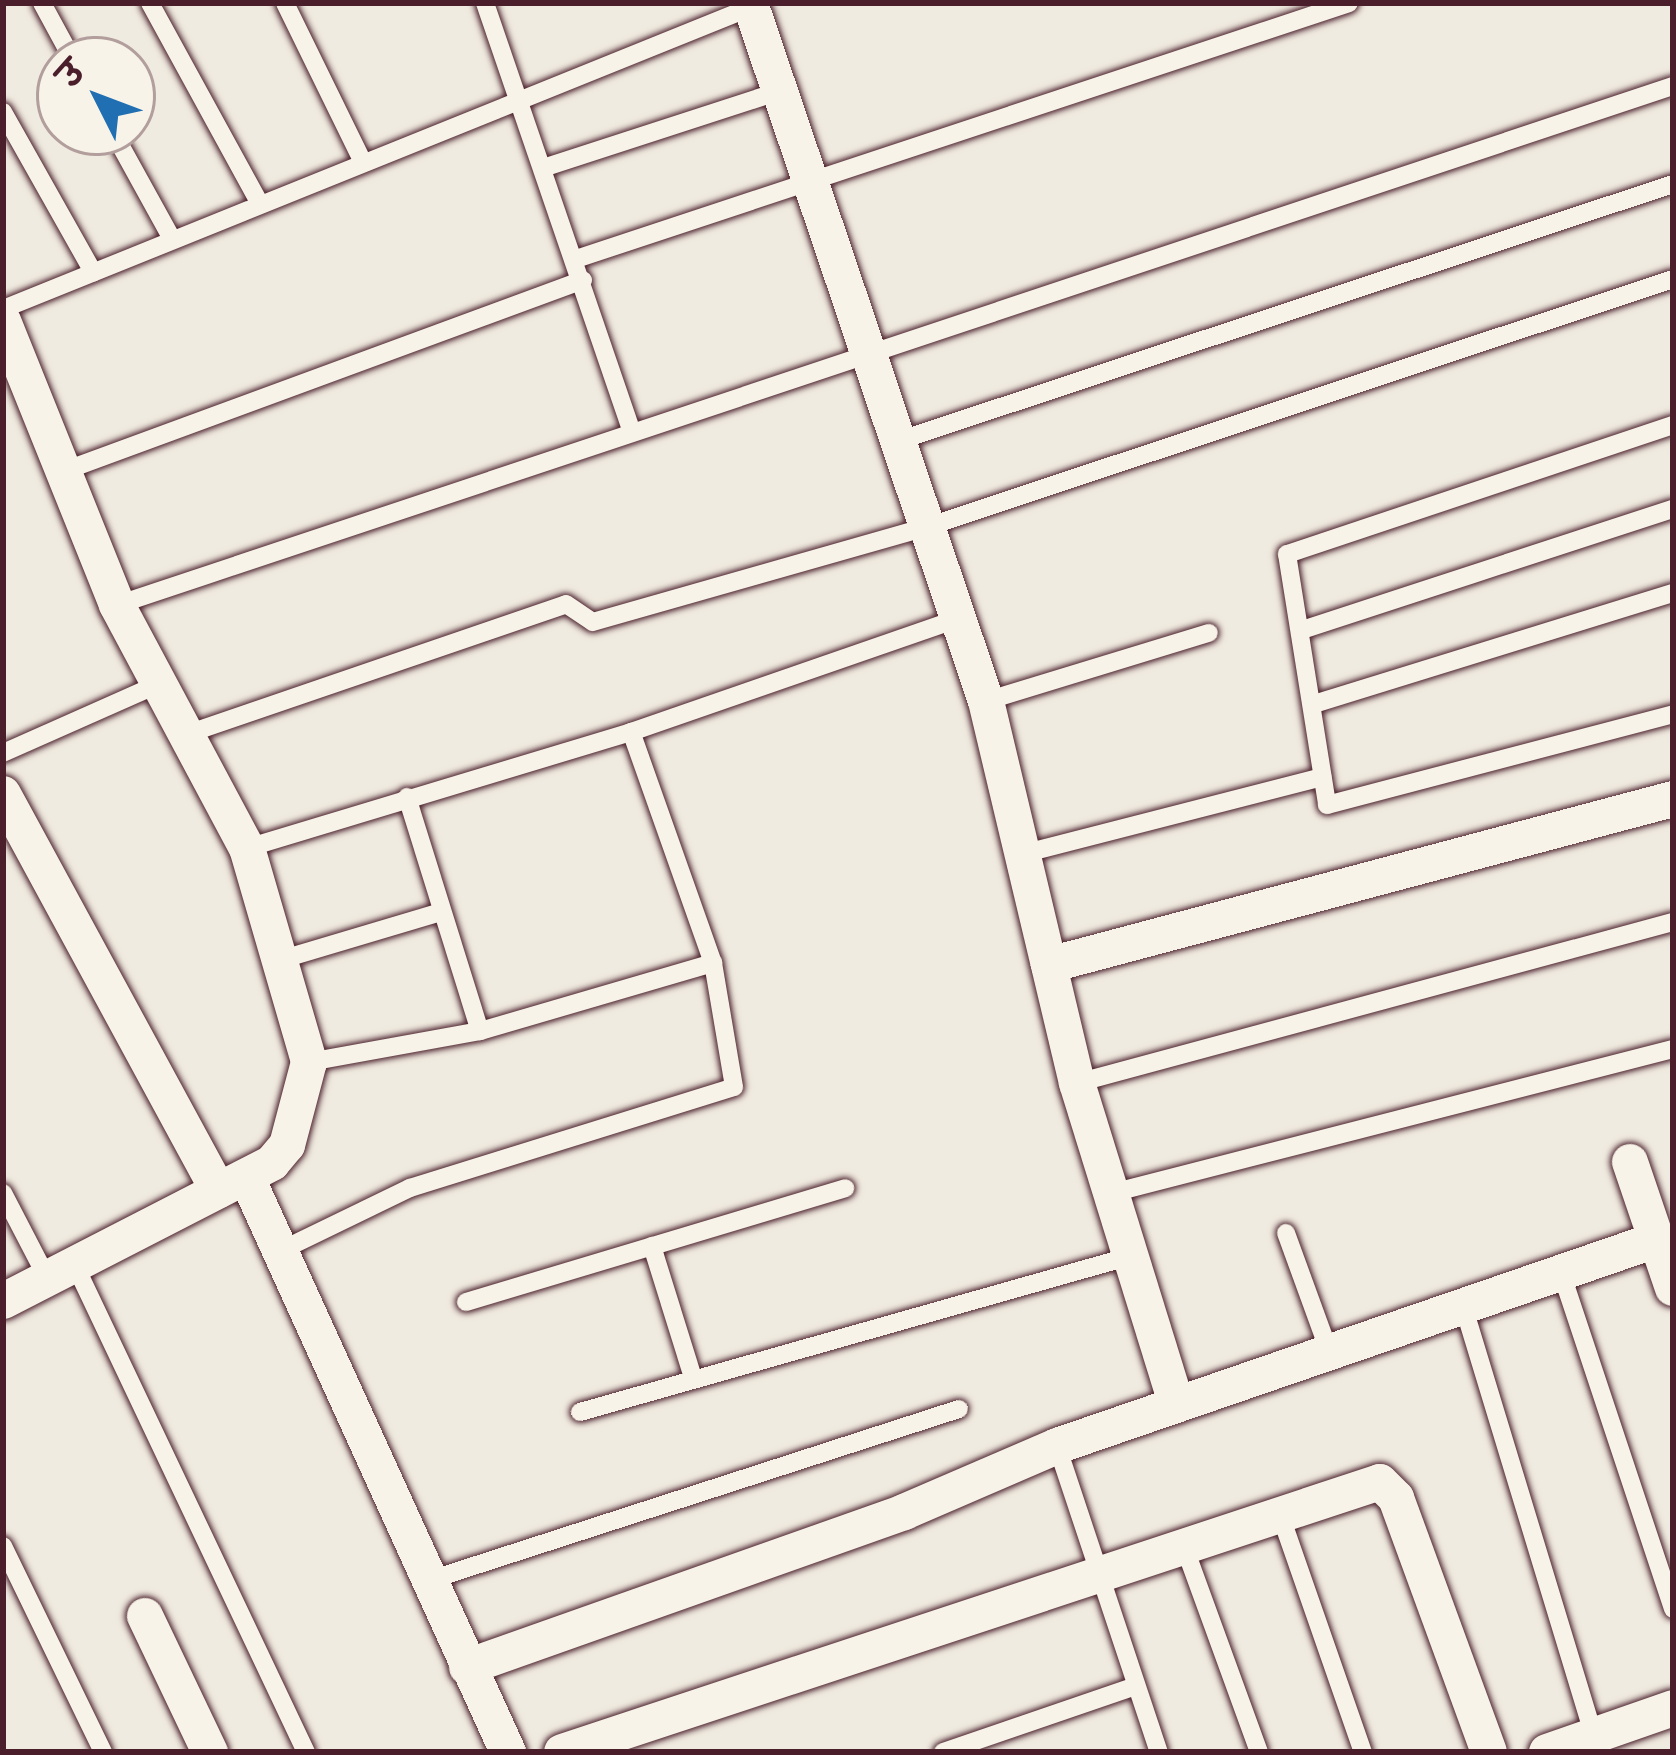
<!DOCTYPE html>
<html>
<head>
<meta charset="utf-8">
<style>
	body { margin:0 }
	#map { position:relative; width:1676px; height:1755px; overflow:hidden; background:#f0ebe0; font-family:"Shantell Sans","Playpen Sans Deva",sans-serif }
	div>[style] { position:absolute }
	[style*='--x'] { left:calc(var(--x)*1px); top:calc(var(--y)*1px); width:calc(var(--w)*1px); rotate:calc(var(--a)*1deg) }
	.roads { filter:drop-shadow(0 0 3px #4a1f2b) drop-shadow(0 0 3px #4a1f2b) }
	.lane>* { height:18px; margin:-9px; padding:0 9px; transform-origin:9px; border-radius:9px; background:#f7f3e8 }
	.street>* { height:36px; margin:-18px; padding:0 18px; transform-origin:18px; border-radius:18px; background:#f7f3e8 }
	span { translate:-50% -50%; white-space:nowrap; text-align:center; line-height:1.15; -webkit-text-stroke:9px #f7f3e8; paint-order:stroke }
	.frame { position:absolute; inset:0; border:6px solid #4a1f2b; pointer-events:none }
	.north { position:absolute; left:36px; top:36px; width:120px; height:120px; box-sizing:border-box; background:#f7f3e8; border:3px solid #b29e9c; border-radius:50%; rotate:312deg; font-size:33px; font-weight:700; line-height:48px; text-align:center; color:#4a1f2b }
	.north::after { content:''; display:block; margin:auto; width:42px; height:54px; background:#1f6fb2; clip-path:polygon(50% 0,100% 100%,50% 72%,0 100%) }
</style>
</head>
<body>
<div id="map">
	<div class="roads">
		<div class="lane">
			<i style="--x:42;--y:3;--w:65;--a:61.5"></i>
			<i style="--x:150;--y:3;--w:229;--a:61.3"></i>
			<i style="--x:285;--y:3;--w:177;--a:63.9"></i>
			<i style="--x:485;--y:3;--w:450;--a:71.1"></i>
			<i style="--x:3;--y:112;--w:184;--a:60.6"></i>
			<i style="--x:113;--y:132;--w:122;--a:61.1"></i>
			<i style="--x:546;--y:167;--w:246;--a:-18"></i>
			<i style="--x:576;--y:259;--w:814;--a:-18.32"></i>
			<i style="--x:3;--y:309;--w:810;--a:-21.97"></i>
			<i style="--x:1673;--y:425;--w:407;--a:161.5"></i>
			<i style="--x:1287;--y:554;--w:254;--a:80.9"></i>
			<i style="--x:1327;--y:805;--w:358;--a:-14.7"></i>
			<i style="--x:898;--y:441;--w:817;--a:-18.35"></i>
			<i style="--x:64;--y:471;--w:553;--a:-20.2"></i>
			<i style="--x:117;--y:605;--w:1640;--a:-18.45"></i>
			<i style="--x:1302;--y:630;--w:390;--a:-18.1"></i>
			<i style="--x:986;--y:701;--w:233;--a:-17"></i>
			<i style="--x:1314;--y:704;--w:376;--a:-17.2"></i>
			<i style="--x:193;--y:732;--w:394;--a:-18.9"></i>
			<i style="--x:566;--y:604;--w:32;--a:34"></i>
			<i style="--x:593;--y:622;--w:347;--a:-15.9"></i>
			<i style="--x:927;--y:527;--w:786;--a:-18.39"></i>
			<i style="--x:3;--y:753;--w:171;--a:-23.9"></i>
			<i style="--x:407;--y:797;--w:245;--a:72.7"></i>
			<i style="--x:247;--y:848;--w:401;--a:-16.8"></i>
			<i style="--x:631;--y:732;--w:346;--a:-19.1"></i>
			<i style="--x:1026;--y:853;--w:306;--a:-14.4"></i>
			<i style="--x:283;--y:959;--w:165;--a:-16.6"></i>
			<i style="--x:309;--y:1062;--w:174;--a:-10.3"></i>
			<i style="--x:480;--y:1031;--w:243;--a:-16.3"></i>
			<i style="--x:1077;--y:1083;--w:617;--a:-15.12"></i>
			<i style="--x:3;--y:1193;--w:96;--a:62.6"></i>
			<i style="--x:1112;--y:1193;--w:579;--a:-14.4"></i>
			<i style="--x:1286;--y:1233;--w:126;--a:70"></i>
			<i style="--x:652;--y:1246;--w:138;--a:72.7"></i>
			<i style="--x:278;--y:1252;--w:147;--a:-25.9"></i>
			<i style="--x:410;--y:1188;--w:339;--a:-17.3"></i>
			<i style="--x:734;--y:1087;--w:126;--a:-99.6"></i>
			<i style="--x:713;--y:963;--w:245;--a:-109.5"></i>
			<i style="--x:74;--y:1263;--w:541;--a:64.62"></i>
			<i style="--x:1561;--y:1272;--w:355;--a:71.6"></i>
			<i style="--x:466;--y:1302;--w:396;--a:-16.7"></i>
			<i style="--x:1463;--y:1305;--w:457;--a:73.1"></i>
			<i style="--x:580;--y:1412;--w:573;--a:-15.81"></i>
			<i style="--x:1057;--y:1446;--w:323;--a:71.6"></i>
			<i style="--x:1280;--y:1514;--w:252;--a:70.8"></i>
			<i style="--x:3;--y:1546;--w:229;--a:64.1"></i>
			<i style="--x:1184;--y:1546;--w:219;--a:70"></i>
			<i style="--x:427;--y:1581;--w:559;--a:-17.92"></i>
			<i style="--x:943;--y:1752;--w:204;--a:-18.9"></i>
		</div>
		<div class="street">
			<i style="--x:750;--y:3;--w:737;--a:71.32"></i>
			<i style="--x:986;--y:701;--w:393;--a:76.6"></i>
			<i style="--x:1077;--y:1083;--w:335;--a:72.8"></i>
			<i style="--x:3;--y:321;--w:306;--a:68.1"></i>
			<i style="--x:117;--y:605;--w:276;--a:61.9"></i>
			<i style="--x:247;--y:848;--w:223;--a:73.8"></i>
			<i style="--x:309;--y:1062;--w:86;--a:104.8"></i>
			<i style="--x:287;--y:1145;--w:23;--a:130"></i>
			<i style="--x:272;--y:1163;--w:302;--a:152.8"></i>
			<i style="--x:3;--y:794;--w:451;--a:61.5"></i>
			<i style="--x:1049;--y:965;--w:646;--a:-14.9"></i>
			<i style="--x:1630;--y:1162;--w:133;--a:71.2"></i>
			<i style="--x:247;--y:1178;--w:631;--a:65.55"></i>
			<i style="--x:145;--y:1616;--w:151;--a:64.5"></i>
			<i style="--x:467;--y:1667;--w:464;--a:-19.5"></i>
			<i style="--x:904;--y:1512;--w:167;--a:-23.3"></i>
			<i style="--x:1057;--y:1446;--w:633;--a:-18.98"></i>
			<i style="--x:562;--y:1752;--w:861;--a:-18.27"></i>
			<i style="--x:1380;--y:1482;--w:23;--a:45"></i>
			<i style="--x:1396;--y:1498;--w:270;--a:69.9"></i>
			<i style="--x:1547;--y:1752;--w:133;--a:-19.2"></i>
		</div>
	</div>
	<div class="frame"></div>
	<div class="north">उ</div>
</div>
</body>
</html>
